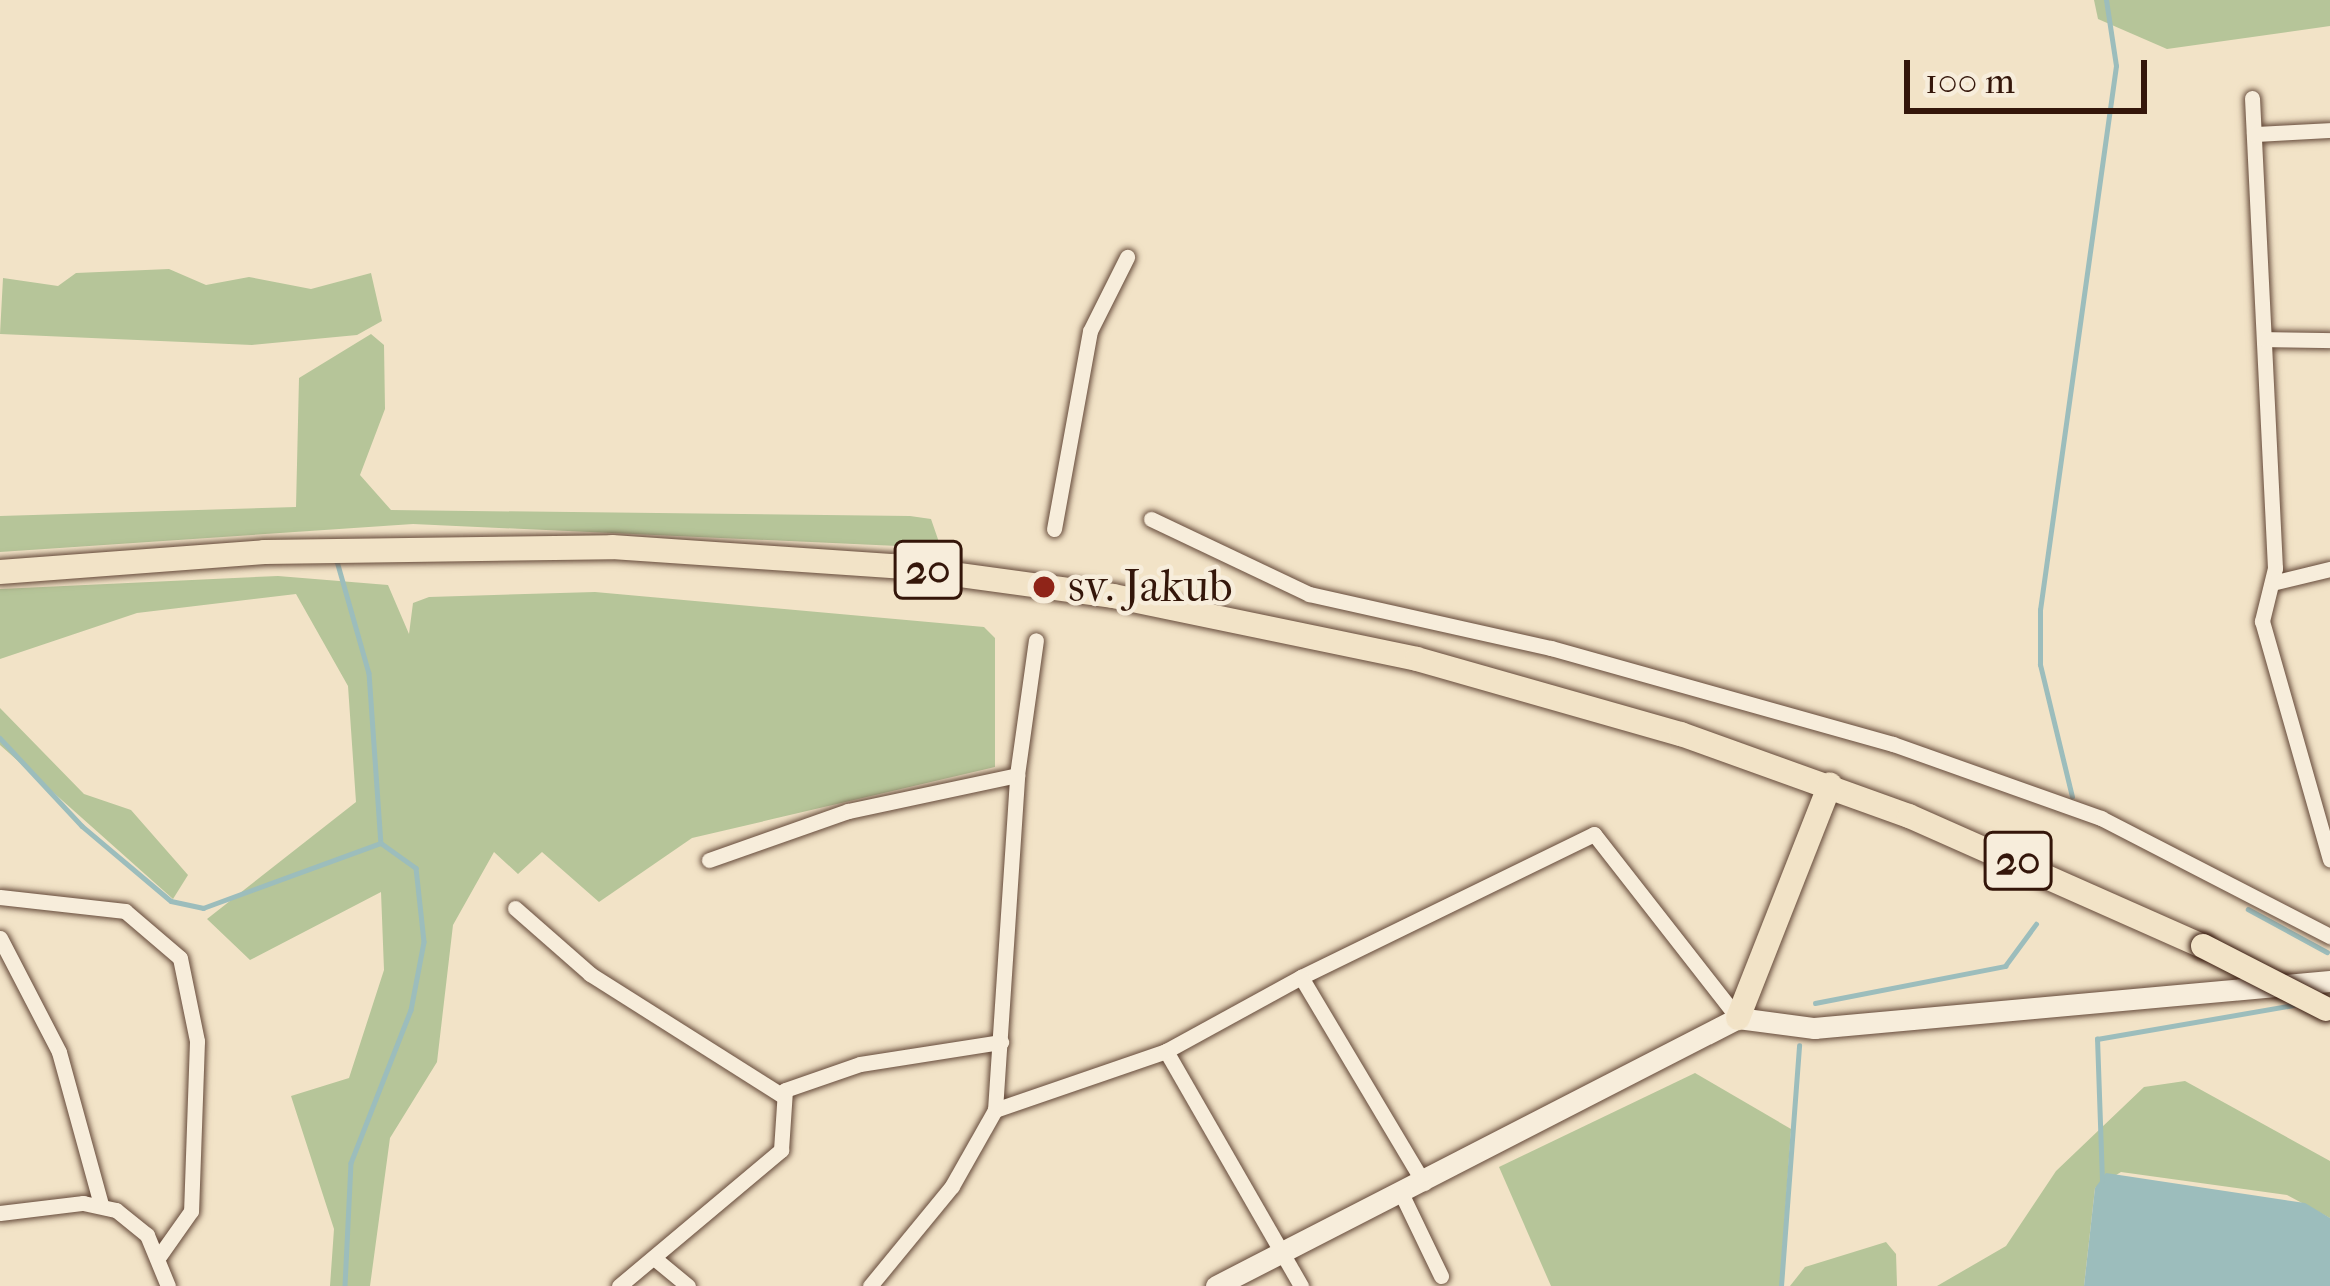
<!DOCTYPE html>
<html>
<head>
<meta charset="utf-8">
<style>
	body { margin:0 }
	#map { position:relative; width:2330px; height:1286px; overflow:hidden; background:#f2e3c7; font-family:"IM FELL French Canon",serif }
	div>[style] { position:absolute }
	[style*='--x'] { left:calc(var(--x)*1px); top:calc(var(--y)*1px); width:calc(var(--w)*1px); rotate:calc(var(--a)*1deg) }
	.green>* { inset:0; background:#b6c599 }
	.water>* { inset:0; background:#9cbdbc }
	.stream>* { height:4.5px; margin:-2.25px; padding:0 2.25px; transform-origin:2.25px; border-radius:2.25px; background:#9cbdbc }
	.roads { filter:drop-shadow(0 0 3px #644939) drop-shadow(0 0 3px #644939) }
	.street>* { height:15px; margin:-7.5px; padding:0 7.5px; transform-origin:7.5px; border-radius:7.5px; background:#f7eddb }
	.secondary>* { height:21px; margin:-10.5px; padding:0 10.5px; transform-origin:10.5px; border-radius:10.5px; background:#f7eddb }
	.primary>* { height:24px; margin:-12px; padding:0 12px; transform-origin:12px; border-radius:12px; background:#f2e3c7 }
	.bridges { filter:drop-shadow(0 0 3px #34160a) drop-shadow(0 0 3px #34160a) }
	.primary-bridge>* { height:24px; margin:-12px; padding:0 12px; transform-origin:12px; border-radius:12px; background:#f2e3c7 }
	.dots>* { width:33px; height:33px; translate:-50% -50%; box-sizing:border-box; border:6px solid #f7eddb; border-radius:50% }
	span { translate:-50% -50%; white-space:nowrap; text-align:center; line-height:1.15; -webkit-text-stroke:9px #f7eddb; paint-order:stroke }
	.shield-label span { padding:3px 9px; background:#f7eddb; border:3px solid; border-radius:9px; -webkit-text-stroke-width:0 }
	.shield-label { font-size:42px; color:#34160a; font-weight:700 }
	.poi-label { font-size:45px; color:#34160a }
	.left { translate:0 -50%; text-align:left }
	.scale { position:absolute; left:1904px; top:60px; width:243px; height:54px; box-sizing:border-box; border:6px solid #34160a; border-top:0; padding-left:15px; font-size:36px; line-height:42px; white-space:nowrap; color:#34160a; -webkit-text-stroke:9px #f7eddb; paint-order:stroke }
</style>
</head>
<body>
<div id="map">
	<div class="green">
		<i style="clip-path:polygon(2094px 0,2330px 0,2330px 26px,2167px 49px,2098px 19px)"></i>
		<i style="clip-path:polygon(169px 269px,206px 285px,249px 277px,311px 289px,371px 273px,382px 321px,357px 335px,252px 345px,0 334px,3px 278px,58px 286px,76px 273px)"></i>
		<i style="clip-path:polygon(371px 334px,384px 345px,385px 409px,360px 475px,391px 510px,910px 516px,931px 519px,941px 548px,413px 524px,0 552px,0 516px,296px 507px,299px 378px)"></i>
		<i style="clip-path:polygon(278px 576px,388px 585px,409px 634px,413px 603px,429px 597px,595px 592px,984px 627px,995px 638px,995px 767px,692px 838px,599px 902px,542px 852px,518px 874px,494px 852px,453px 925px,437px 1062px,390px 1138px,370px 1286px,330px 1286px,334px 1229px,291px 1096px,349px 1078px,384px 970px,381px 892px,250px 960px,207px 919px,356px 802px,348px 686px,296px 594px,137px 613px,0 659px,0 589px)"></i>
		<i style="clip-path:polygon(0 708px,84px 794px,131px 810px,188px 875px,173px 899px,0 745px)"></i>
		<i style="clip-path:polygon(1695px 1073px,1791px 1129px,1780px 1286px,1551px 1286px,1499px 1167px)"></i>
		<i style="clip-path:polygon(2185px 1081px,2330px 1161px,2330px 1218px,2287px 1195px,2121px 1172px,2095px 1188px,2084px 1286px,1937px 1286px,2006px 1246px,2056px 1171px,2144px 1087px)"></i>
		<i style="clip-path:polygon(1886px 1242px,1896px 1254px,1897px 1286px,1790px 1286px,1805px 1267px)"></i>
	</div>
	<div class="water">
		<i style="clip-path:polygon(2106px 1173px,2305px 1203px,2330px 1218px,2330px 1286px,2084px 1286px,2095px 1188px)"></i>
	</div>
	<div class="stream">
		<i style="--x:337;--y:561;--w:116;--a:74.1"></i>
		<i style="--x:369;--y:673;--w:170;--a:86"></i>
		<i style="--x:381;--y:843;--w:43;--a:35.5"></i>
		<i style="--x:416;--y:868;--w:74;--a:83.8"></i>
		<i style="--x:424;--y:942;--w:69;--a:100.8"></i>
		<i style="--x:411;--y:1010;--w:164;--a:111.4"></i>
		<i style="--x:351;--y:1163;--w:123;--a:92.8"></i>
		<i style="--x:0;--y:738;--w:120;--a:47"></i>
		<i style="--x:82;--y:826;--w:116;--a:40.1"></i>
		<i style="--x:171;--y:901;--w:33;--a:12"></i>
		<i style="--x:203;--y:908;--w:189;--a:-20.1"></i>
		<i style="--x:2072;--y:797;--w:136;--a:-103.6"></i>
		<i style="--x:2040;--y:665;--w:55;--a:-90"></i>
		<i style="--x:2040;--y:610;--w:549;--a:-82.05"></i>
		<i style="--x:2116;--y:66;--w:67;--a:-98.6"></i>
		<i style="--x:2248;--y:909;--w:90;--a:28.6"></i>
		<i style="--x:1815;--y:1003;--w:194;--a:-11"></i>
		<i style="--x:2005;--y:966;--w:52;--a:-53.6"></i>
		<i style="--x:2102;--y:1181;--w:142;--a:-92"></i>
		<i style="--x:2097;--y:1039;--w:199;--a:-9.8"></i>
		<i style="--x:1781;--y:1286;--w:241;--a:-85.7"></i>
	</div>
	<div class="roads">
		<div class="street">
			<i style="--x:2252;--y:98;--w:471;--a:87.2"></i>
			<i style="--x:2275;--y:568;--w:55;--a:103.8"></i>
			<i style="--x:2262;--y:621;--w:248;--a:74.1"></i>
			<i style="--x:2254;--y:134;--w:76;--a:-3"></i>
			<i style="--x:2265;--y:339;--w:65;--a:0.9"></i>
			<i style="--x:1151;--y:519;--w:175;--a:25.4"></i>
			<i style="--x:1309;--y:594;--w:248;--a:12.6"></i>
			<i style="--x:1551;--y:648;--w:355;--a:15.7"></i>
			<i style="--x:1893;--y:744;--w:221;--a:19.6"></i>
			<i style="--x:2101;--y:818;--w:258;--a:27.3"></i>
			<i style="--x:1054;--y:529;--w:201;--a:-79.7"></i>
			<i style="--x:1090;--y:331;--w:83;--a:-63.4"></i>
			<i style="--x:2272;--y:583;--w:60;--a:-13.6"></i>
			<i style="--x:709;--y:860;--w:147;--a:-19.4"></i>
			<i style="--x:848;--y:811;--w:173;--a:-12"></i>
			<i style="--x:0;--y:897;--w:126;--a:6.4"></i>
			<i style="--x:125;--y:911;--w:72;--a:40.5"></i>
			<i style="--x:180;--y:958;--w:85;--a:78.4"></i>
			<i style="--x:197;--y:1041;--w:170;--a:92"></i>
			<i style="--x:191;--y:1211;--w:54;--a:125.2"></i>
			<i style="--x:515;--y:908;--w:100;--a:41.3"></i>
			<i style="--x:590;--y:974;--w:228;--a:32.3"></i>
			<i style="--x:0;--y:938;--w:128;--a:62.6"></i>
			<i style="--x:59;--y:1052;--w:159;--a:74.6"></i>
			<i style="--x:1301;--y:977;--w:326;--a:-26"></i>
			<i style="--x:1594;--y:834;--w:234;--a:52"></i>
			<i style="--x:1166;--y:1051;--w:271;--a:60.1"></i>
			<i style="--x:995;--y:1110;--w:181;--a:-19"></i>
			<i style="--x:1166;--y:1051;--w:154;--a:-28.7"></i>
			<i style="--x:1301;--y:977;--w:240;--a:59.2"></i>
			<i style="--x:1402;--y:1195;--w:90;--a:64.3"></i>
			<i style="--x:0;--y:1213;--w:84;--a:-6.9"></i>
			<i style="--x:83;--y:1203;--w:34;--a:12"></i>
			<i style="--x:116;--y:1210;--w:40;--a:39"></i>
			<i style="--x:147;--y:1235;--w:55;--a:67.6"></i>
			<i style="--x:654;--y:1258;--w:44;--a:39.5"></i>
			<i style="--x:619;--y:1286;--w:212;--a:-40"></i>
			<i style="--x:781;--y:1150;--w:60;--a:-86.2"></i>
			<i style="--x:785;--y:1090;--w:79;--a:-19.1"></i>
			<i style="--x:860;--y:1064;--w:143;--a:-8.9"></i>
			<i style="--x:870;--y:1286;--w:129;--a:-50.6"></i>
			<i style="--x:952;--y:1186;--w:87;--a:-60.5"></i>
			<i style="--x:995;--y:1110;--w:336;--a:-86.2"></i>
			<i style="--x:1017;--y:775;--w:136;--a:-82"></i>
		</div>
		<div class="secondary">
			<i style="--x:1216;--y:1286;--w:587;--a:-27.18"></i>
			<i style="--x:1738;--y:1018;--w:77;--a:7.5"></i>
			<i style="--x:1814;--y:1028;--w:518;--a:-5.2"></i>
		</div>
		<div class="primary">
			<i style="--x:0;--y:572;--w:265;--a:-4.3"></i>
			<i style="--x:264;--y:552;--w:348;--a:-0.8"></i>
			<i style="--x:612;--y:547;--w:283;--a:3.9"></i>
			<i style="--x:894;--y:566;--w:221;--a:7.8"></i>
			<i style="--x:1113;--y:596;--w:310;--a:11.7"></i>
			<i style="--x:1417;--y:659;--w:274;--a:15.9"></i>
			<i style="--x:1681;--y:734;--w:242;--a:19.8"></i>
			<i style="--x:1909;--y:816;--w:321;--a:23.9"></i>
			<i style="--x:1738;--y:1018;--w:251;--a:-68.5"></i>
		</div>
	</div>
	<div class="bridges">
		<div class="primary-bridge">
			<i style="--x:2203;--y:946;--w:138;--a:27.1"></i>
		</div>
	</div>
	<div class="dots">
		<i style="left:1044px;top:587px;background:#8f2418"></i>
	</div>
	<div class="shield-label">
		<span style="left:928px;top:570px">20</span>
		<span style="left:2018px;top:861px">20</span>
	</div>
	<div class="poi-label">
		<span class="left" style="left:1068px;top:587px">sv. Jakub</span>
	</div>
	<div class="scale">100 m</div>
</div>
</body>
</html>
